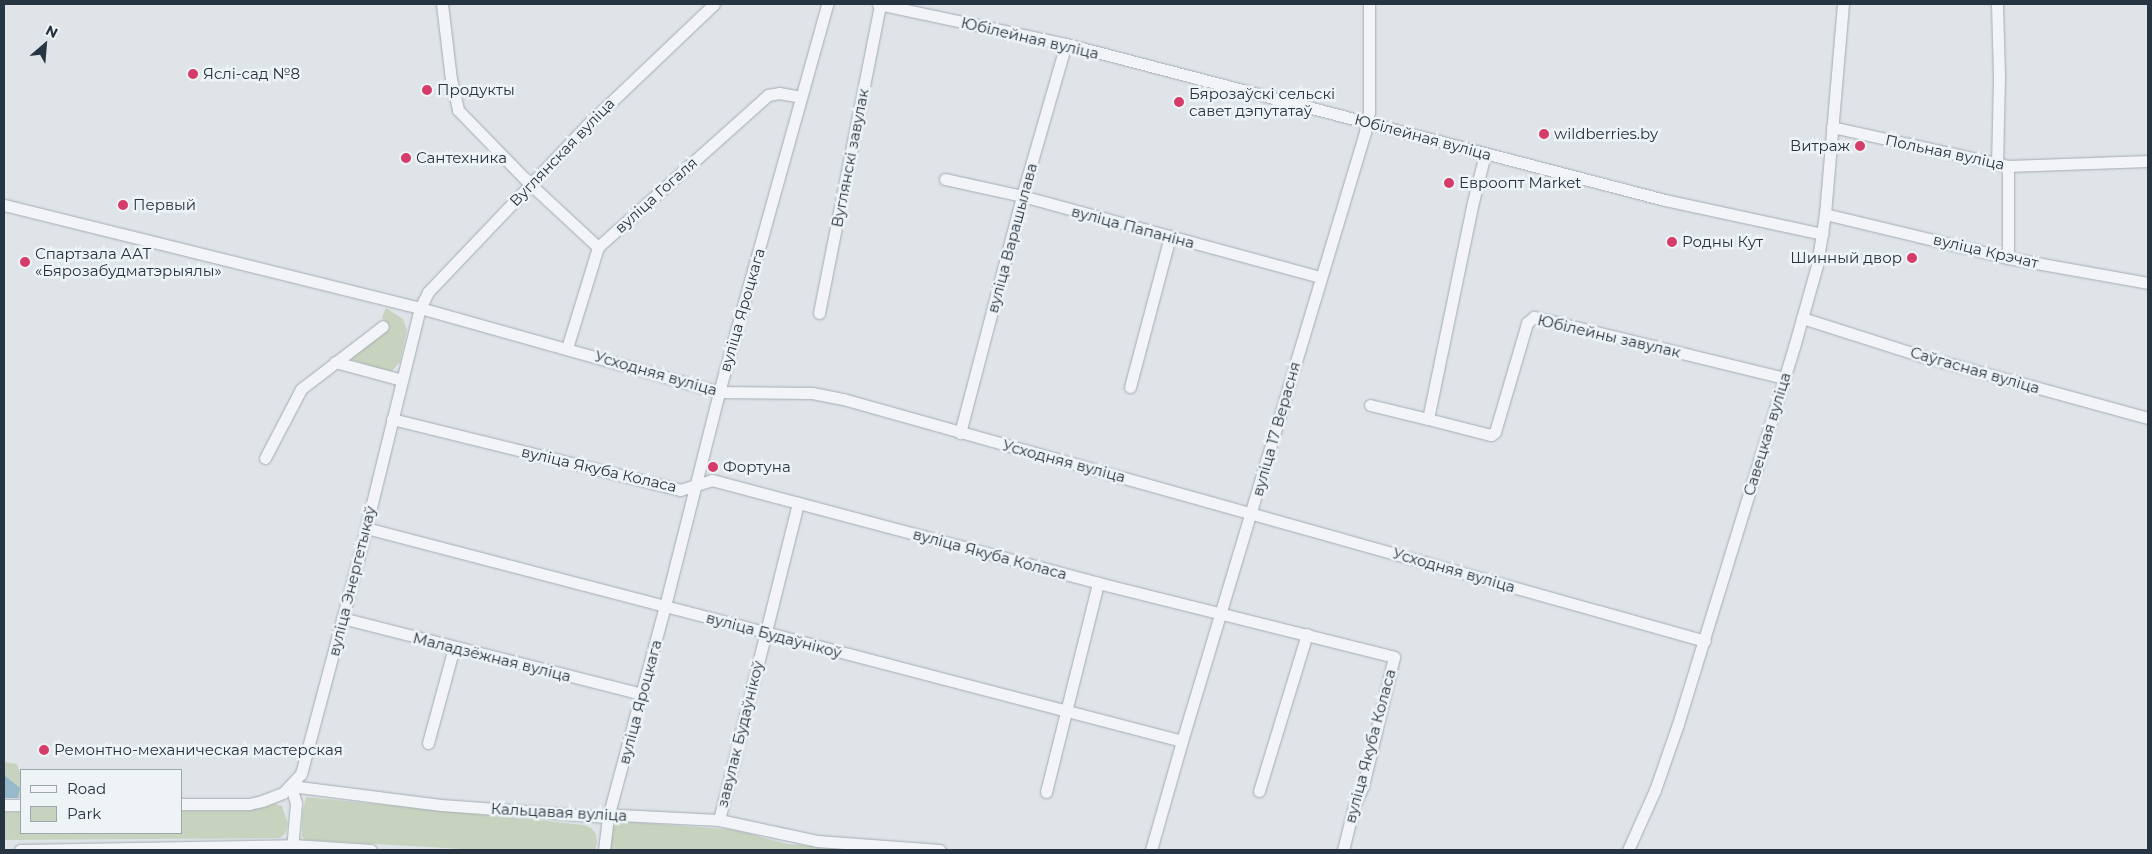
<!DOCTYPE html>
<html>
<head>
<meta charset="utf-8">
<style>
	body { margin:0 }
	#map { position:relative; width:2152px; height:854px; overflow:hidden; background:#dfe4e9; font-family:Montserrat,sans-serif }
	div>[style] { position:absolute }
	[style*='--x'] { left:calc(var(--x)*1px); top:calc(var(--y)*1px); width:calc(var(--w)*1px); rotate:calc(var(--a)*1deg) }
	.green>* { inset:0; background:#c7d3bf }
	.water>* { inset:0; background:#98b8cb }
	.roads { filter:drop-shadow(0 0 1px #a4acb3) drop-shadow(0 0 1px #a4acb3) }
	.minor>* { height:11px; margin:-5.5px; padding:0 5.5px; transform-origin:5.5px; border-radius:5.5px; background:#f2f4f7 }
	.dots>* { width:14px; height:14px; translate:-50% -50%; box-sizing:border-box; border:2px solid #eef3f6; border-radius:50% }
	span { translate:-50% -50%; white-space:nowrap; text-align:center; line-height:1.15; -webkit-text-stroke:5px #eef3f6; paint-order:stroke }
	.street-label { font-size:15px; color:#273441 }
	.poi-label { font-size:15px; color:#273441 }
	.left { translate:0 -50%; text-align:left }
	.right { translate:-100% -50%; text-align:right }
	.frame { position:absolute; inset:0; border:5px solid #273441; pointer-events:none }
	.legend { position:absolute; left:20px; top:769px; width:162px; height:65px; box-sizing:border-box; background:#eef3f6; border:1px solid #9ea7ae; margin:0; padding:6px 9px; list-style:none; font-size:15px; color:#273441 }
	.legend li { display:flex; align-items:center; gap:10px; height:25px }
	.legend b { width:25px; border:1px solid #9ea7ae }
	.north { position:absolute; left:20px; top:20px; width:50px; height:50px; -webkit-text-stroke:4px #eef3f6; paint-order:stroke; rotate:27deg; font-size:14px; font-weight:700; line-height:20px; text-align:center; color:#273441 }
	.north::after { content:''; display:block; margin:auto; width:18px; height:22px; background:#273441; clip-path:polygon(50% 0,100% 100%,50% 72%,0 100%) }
</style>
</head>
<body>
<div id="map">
	<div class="green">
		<i style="clip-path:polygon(386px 308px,403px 319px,407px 330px,400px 362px,391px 372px,352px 360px,353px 355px,390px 328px,382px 317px)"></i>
		<i style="clip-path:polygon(4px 762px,17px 764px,21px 775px,21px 798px,18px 798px,19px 788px,4px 775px)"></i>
		<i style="clip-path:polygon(306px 797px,584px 825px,591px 828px,596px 834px,597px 843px,595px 850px,480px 850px,306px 840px,302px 837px,302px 817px)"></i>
		<i style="clip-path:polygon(275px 804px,282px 806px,288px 824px,285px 834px,280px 838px,4px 840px,4px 812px,21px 812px,21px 833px,181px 833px,181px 811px,246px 811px)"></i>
		<i style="clip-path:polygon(617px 821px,736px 830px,787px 844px,865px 850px,611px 850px,608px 840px,612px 822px)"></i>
	</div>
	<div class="water">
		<i style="clip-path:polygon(4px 775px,20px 788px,18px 798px,4px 798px)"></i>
	</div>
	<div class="roads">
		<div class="minor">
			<i style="--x:442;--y:4;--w:76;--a:83.2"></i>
			<i style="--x:451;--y:79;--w:32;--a:77"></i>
			<i style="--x:458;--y:110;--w:103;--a:45.8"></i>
			<i style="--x:530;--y:184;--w:93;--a:42.8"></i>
			<i style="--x:878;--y:4;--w:192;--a:12"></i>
			<i style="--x:1066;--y:44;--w:619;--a:14.6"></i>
			<i style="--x:1665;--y:200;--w:161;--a:12.2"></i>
			<i style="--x:1997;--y:4;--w:73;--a:88.4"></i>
			<i style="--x:1999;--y:77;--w:87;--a:91.3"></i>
			<i style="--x:1832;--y:127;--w:180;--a:12.5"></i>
			<i style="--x:2008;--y:166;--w:140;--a:-2"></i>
			<i style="--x:2008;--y:166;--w:92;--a:90"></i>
			<i style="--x:945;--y:179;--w:79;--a:12.4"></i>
			<i style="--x:1022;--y:196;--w:309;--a:15.2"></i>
			<i style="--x:4;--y:205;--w:429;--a:13.9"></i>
			<i style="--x:420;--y:308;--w:311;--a:15.7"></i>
			<i style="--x:719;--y:392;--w:93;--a:0.6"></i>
			<i style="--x:812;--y:393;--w:32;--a:11"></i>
			<i style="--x:843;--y:399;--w:895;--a:15.68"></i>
			<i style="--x:1825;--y:214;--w:188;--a:13.5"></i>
			<i style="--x:2008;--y:258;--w:142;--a:10.1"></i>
			<i style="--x:819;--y:313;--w:315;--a:-78.8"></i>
			<i style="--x:1802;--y:318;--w:129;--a:17.6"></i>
			<i style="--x:1925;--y:357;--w:231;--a:15.3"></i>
			<i style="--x:567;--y:348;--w:106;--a:-72.9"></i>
			<i style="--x:598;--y:247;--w:228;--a:-41.8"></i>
			<i style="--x:768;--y:95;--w:11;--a:-10"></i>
			<i style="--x:779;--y:93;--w:22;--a:10"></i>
			<i style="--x:335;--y:362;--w:69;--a:15"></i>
			<i style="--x:1130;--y:387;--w:155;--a:-75.1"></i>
			<i style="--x:1370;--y:405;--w:60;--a:13.6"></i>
			<i style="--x:1428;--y:419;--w:217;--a:-78.3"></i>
			<i style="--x:1472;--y:206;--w:54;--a:-76"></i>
			<i style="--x:392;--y:419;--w:297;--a:13.8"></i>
			<i style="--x:680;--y:490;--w:34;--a:-17"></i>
			<i style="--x:712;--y:480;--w:400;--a:14.9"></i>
			<i style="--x:1098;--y:583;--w:305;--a:14"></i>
			<i style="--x:1394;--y:657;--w:133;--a:103.5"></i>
			<i style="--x:1363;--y:786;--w:22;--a:114"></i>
			<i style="--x:1354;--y:806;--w:45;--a:104"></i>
			<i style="--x:1428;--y:419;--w:65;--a:14.3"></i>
			<i style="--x:1491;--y:435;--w:5;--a:-37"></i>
			<i style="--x:1495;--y:432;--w:114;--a:-73.6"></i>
			<i style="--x:1527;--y:323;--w:9;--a:-41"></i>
			<i style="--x:1534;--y:317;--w:258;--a:13.7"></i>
			<i style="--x:960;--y:433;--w:245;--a:-75.3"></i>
			<i style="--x:1022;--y:196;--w:158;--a:-73.9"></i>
			<i style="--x:265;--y:458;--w:78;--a:-62.4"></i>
			<i style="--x:301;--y:389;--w:103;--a:-37.5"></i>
			<i style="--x:366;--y:528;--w:843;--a:14.63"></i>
			<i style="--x:342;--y:618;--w:309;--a:14.2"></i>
			<i style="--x:428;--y:743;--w:99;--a:-74.8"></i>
			<i style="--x:291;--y:786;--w:151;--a:7.2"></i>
			<i style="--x:441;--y:805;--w:167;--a:4.1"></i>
			<i style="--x:608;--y:817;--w:12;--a:-9"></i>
			<i style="--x:620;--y:815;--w:99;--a:2.9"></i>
			<i style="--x:719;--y:820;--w:100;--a:12.1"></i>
			<i style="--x:817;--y:841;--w:123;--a:4.2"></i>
			<i style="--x:291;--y:786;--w:18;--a:74"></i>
			<i style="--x:296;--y:803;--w:47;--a:94.9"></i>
			<i style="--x:1259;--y:791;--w:164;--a:-73"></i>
			<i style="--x:1046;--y:792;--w:215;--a:-76"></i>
			<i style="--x:181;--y:804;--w:68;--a:0"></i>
			<i style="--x:249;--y:804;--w:13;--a:-13"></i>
			<i style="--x:262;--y:801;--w:22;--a:-21"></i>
			<i style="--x:283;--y:793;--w:26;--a:-47"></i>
			<i style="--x:301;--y:774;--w:238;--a:-75.1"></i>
			<i style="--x:362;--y:544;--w:243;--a:-76.2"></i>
			<i style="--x:420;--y:308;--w:18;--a:-63"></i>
			<i style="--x:428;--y:292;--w:231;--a:-46.4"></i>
			<i style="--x:587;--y:125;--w:175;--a:-43.6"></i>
			<i style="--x:4;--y:805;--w:17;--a:0"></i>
			<i style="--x:719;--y:820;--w:327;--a:-76"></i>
			<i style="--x:20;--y:850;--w:273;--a:-1"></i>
			<i style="--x:293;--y:845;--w:78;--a:3.7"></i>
			<i style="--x:604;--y:850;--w:33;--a:-83"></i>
			<i style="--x:608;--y:817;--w:219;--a:-74.9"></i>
			<i style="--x:665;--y:606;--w:221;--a:-75.8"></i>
			<i style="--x:719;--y:392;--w:403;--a:-74.4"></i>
			<i style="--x:1151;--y:850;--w:113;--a:-74.1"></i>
			<i style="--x:1182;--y:741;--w:636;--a:-73.27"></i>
			<i style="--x:1365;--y:132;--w:20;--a:-79"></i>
			<i style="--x:1369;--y:112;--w:108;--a:-90"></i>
			<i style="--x:1628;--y:850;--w:66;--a:-65.8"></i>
			<i style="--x:1655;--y:790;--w:70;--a:-70.8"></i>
			<i style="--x:1678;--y:724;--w:394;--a:-72.9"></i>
			<i style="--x:1794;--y:347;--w:85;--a:-74.3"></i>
			<i style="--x:1817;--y:265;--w:52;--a:-81.1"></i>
			<i style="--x:1825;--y:214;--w:211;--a:-85.1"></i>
		</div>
	</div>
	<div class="dots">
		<i style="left:193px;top:74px;background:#d53c69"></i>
		<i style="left:427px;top:90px;background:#d53c69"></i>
		<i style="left:1179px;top:102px;background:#d53c69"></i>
		<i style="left:1544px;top:134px;background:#d53c69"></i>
		<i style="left:1860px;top:146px;background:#d53c69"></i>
		<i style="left:406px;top:158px;background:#d53c69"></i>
		<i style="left:1449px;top:183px;background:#d53c69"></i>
		<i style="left:123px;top:205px;background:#d53c69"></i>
		<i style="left:1672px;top:242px;background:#d53c69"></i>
		<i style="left:1912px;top:258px;background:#d53c69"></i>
		<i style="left:25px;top:262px;background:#d53c69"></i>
		<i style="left:713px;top:467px;background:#d53c69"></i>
		<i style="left:44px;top:750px;background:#d53c69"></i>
	</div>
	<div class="street-label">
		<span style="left:1030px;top:38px;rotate:13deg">Юбілейная вуліца</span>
		<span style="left:1423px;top:137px;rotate:15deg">Юбілейная вуліца</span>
		<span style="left:562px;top:152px;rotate:-46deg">Вуглянская вуліца</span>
		<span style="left:1945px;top:152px;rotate:12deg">Польная вуліца</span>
		<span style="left:850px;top:158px;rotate:-79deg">Вуглянскі завулак</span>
		<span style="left:656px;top:195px;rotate:-42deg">вуліца Гогаля</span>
		<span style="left:1133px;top:227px;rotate:15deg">вуліца Папаніна</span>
		<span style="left:1012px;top:238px;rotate:-75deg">вуліца Варашылава</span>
		<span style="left:1986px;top:251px;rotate:13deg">вуліца Крэчат</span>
		<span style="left:742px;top:310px;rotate:-74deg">вуліца Яроцкага</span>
		<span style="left:1609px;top:336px;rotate:13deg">Юбілейны завулак</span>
		<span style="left:1975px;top:370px;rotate:16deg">Саўгасная вуліца</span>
		<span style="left:656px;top:373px;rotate:16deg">Усходняя вуліца</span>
		<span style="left:1276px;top:429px;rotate:-74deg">вуліца 17 Верасня</span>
		<span style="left:1767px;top:434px;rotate:-73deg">Савецкая вуліца</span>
		<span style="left:1064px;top:461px;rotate:15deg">Усходняя вуліца</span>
		<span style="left:599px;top:469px;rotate:13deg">вуліца Якуба Коласа</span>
		<span style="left:990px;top:554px;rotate:15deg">вуліца Якуба Коласа</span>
		<span style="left:1454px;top:570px;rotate:16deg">Усходняя вуліца</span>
		<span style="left:352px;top:581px;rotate:-76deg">вуліца Энергетыкаў</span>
		<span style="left:774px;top:635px;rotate:15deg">вуліца Будаўнікоў</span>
		<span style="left:492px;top:657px;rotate:14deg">Маладзёжная вуліца</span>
		<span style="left:640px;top:702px;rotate:-75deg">вуліца Яроцкага</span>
		<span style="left:740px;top:734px;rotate:-76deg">завулак Будаўнікоў</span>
		<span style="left:1370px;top:746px;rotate:-75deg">вуліца Якуба Коласа</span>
		<span style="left:559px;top:812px;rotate:3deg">Кальцавая вуліца</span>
	</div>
	<div class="poi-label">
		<span class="left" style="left:203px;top:74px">Яслі-сад №8</span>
		<span class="left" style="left:437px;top:90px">Продукты</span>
		<span class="left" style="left:1189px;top:102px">Бярозаўскі сельскі<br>савет дэпутатаў</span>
		<span class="left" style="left:1554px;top:134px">wildberries.by</span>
		<span class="right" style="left:1850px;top:146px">Витраж</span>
		<span class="left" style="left:416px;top:158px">Сантехника</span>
		<span class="left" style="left:1459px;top:183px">Евроопт Market</span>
		<span class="left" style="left:133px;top:205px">Первый</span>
		<span class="left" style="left:1682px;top:242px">Родны Кут</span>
		<span class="left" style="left:35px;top:262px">Спартзала ААТ<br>«Бярозабудматэрыялы»</span>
		<span class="right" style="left:1902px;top:258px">Шинный двор</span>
		<span class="left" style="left:723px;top:467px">Фортуна</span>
		<span class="left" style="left:54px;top:750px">Ремонтно-механическая мастерская</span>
	</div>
	<div class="frame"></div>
	<ul class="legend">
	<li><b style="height:6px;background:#f2f4f7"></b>Road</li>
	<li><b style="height:14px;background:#c7d3bf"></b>Park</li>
	</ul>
	<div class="north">N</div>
</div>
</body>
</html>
